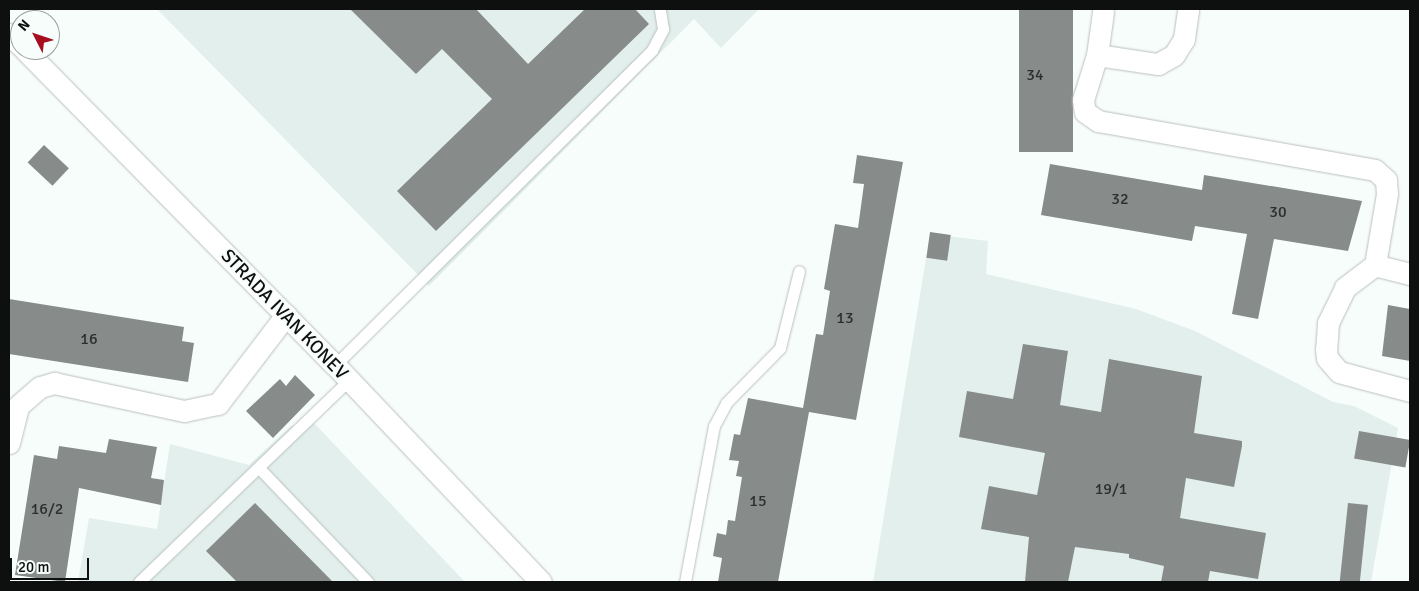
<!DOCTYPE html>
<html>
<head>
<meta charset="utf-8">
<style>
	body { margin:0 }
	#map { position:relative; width:1419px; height:591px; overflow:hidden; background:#f7fdfb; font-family:Signika,sans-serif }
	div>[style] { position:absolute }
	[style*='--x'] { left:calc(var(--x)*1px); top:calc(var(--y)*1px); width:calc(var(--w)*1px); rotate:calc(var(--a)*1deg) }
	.built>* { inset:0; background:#e2efec }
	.building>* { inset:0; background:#878c8b; transform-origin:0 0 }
	.roads { filter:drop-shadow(0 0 1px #bac0be) drop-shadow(0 0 1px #bac0be) }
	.service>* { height:11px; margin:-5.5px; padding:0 5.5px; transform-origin:5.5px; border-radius:5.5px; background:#fff }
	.minor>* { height:21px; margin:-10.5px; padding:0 10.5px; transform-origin:10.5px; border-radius:10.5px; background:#fff }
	span { translate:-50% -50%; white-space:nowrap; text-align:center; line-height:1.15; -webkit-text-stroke:4px #f7fdfb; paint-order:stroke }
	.number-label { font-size:16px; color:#2c2f2e }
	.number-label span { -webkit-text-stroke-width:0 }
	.street-label { font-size:19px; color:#0e100f }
	.frame { position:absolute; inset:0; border:10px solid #0e100f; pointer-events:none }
	.north { position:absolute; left:10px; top:10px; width:50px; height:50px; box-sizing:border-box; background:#f7fdfb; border:1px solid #9a9e9d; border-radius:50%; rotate:311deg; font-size:14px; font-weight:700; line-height:20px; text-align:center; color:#0e100f }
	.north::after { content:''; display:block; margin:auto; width:18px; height:22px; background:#a60e20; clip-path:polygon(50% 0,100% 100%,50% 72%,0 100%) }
	.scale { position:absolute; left:10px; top:558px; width:79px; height:22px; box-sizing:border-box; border:2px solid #0e100f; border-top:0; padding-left:6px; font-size:15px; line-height:18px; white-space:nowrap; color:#0e100f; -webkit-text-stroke:4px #f7fdfb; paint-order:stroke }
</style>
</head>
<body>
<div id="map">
	<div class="built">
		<i style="clip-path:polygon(157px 9px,759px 9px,721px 48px,694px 19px,429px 286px)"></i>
		<i style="clip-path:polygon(930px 234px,988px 241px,986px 274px,1136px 309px,1195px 331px,1333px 402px,1354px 406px,1398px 428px,1371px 582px,873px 582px)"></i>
		<i style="clip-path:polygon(314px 423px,465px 582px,78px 582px,89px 518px,157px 529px,170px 444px,249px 465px,291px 426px)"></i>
	</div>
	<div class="building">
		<i style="clip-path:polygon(350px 9px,476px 9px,528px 64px,585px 9px,635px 9px,649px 24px,436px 231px,397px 191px,492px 99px,442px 49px,416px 74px)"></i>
		<i style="left:1019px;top:9px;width:54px;height:143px"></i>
		<i style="left:44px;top:145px;width:34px;height:24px;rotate:43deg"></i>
		<i style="clip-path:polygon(857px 155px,903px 162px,856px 420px,809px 412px,778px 582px,718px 582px,722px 558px,713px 556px,717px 533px,726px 535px,728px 520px,735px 521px,742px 477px,736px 476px,739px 461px,729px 460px,734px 434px,740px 435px,748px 398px,803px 408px,816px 334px,823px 335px,830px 291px,824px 289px,835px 224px,858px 228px,864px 184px,853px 183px)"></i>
		<i style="clip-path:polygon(1050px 164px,1202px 190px,1204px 175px,1362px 201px,1348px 251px,1274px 239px,1258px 319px,1232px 314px,1247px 234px,1195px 226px,1192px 241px,1041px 215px)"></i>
		<i style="left:930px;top:232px;width:21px;height:26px;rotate:8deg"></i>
		<i style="clip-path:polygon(9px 299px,184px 327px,182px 341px,194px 343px,188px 382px,9px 354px)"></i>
		<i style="clip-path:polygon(1388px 305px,1410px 309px,1410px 361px,1382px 356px)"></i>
		<i style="clip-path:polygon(1023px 344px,1068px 351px,1060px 405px,1101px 412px,1109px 359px,1202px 376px,1194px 433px,1242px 441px,1242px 446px,1234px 487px,1186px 478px,1180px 518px,1266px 533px,1258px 579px,1210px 571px,1208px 582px,1161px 582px,1164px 566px,1129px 558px,1129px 554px,1075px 547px,1068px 582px,1025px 582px,1029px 537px,981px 529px,989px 486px,1037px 495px,1045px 453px,959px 437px,967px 391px,1013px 399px)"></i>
		<i style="clip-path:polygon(295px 375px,315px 395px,273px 438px,246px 411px,280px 379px,286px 386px)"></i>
		<i style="left:1359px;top:431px;width:52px;height:28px;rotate:10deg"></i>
		<i style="clip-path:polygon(109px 439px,157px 447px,151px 478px,164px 480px,161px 505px,79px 488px,65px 582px,15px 575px,34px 455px,57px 459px,59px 446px,106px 453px)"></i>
		<i style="clip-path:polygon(255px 503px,333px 582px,237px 582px,206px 551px)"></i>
		<i style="left:1348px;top:503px;width:20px;height:79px;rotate:6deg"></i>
	</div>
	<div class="roads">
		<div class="service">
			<i style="--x:335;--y:365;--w:447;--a:-44.8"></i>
			<i style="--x:652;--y:50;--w:24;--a:-62"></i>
			<i style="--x:663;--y:29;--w:20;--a:-99"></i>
			<i style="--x:259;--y:468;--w:158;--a:46.3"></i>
			<i style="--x:139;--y:582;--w:291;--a:-43.9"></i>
			<i style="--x:685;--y:582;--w:159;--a:-79.5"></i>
			<i style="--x:714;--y:426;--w:26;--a:-62"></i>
			<i style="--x:726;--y:403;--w:77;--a:-45.5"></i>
			<i style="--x:780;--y:348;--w:79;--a:-76.1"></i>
		</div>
		<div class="minor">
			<i style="--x:1103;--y:12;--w:43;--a:97.9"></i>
			<i style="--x:1097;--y:55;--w:47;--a:107.3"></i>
			<i style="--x:1083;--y:100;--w:12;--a:81"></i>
			<i style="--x:1085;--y:112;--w:16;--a:35"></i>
			<i style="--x:1098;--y:121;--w:281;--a:10"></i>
			<i style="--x:1375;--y:170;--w:15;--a:42"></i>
			<i style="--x:1386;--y:180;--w:14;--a:86"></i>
			<i style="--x:1387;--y:194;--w:72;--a:99.6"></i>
			<i style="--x:9;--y:34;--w:16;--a:45"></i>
			<i style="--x:25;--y:50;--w:442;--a:45.5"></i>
			<i style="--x:335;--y:365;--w:299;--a:46.5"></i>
			<i style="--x:1097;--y:55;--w:62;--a:8.4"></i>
			<i style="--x:1158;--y:64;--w:18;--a:-29"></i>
			<i style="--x:1174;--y:55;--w:19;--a:-58"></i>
			<i style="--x:1184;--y:39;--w:30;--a:-82"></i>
			<i style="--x:1410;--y:274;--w:36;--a:-166"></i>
			<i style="--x:1375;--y:265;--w:38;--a:143"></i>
			<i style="--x:1345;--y:288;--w:39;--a:116"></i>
			<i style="--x:1328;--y:323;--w:26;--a:94"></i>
			<i style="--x:1326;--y:349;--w:9;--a:84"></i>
			<i style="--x:1327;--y:358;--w:18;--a:49"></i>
			<i style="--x:1339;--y:372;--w:73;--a:15"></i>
			<i style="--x:9;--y:443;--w:38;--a:-76"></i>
			<i style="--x:18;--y:406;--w:29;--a:-41"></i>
			<i style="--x:40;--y:387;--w:15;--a:-16"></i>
			<i style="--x:54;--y:383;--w:133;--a:12.2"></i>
			<i style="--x:184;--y:411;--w:35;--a:-12"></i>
			<i style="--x:218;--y:404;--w:112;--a:-52.6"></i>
		</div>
	</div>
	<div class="number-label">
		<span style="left:1035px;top:75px">34</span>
		<span style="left:1120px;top:199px">32</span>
		<span style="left:1278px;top:212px">30</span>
		<span style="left:845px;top:318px">13</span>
		<span style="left:89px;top:339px">16</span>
		<span style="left:1111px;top:489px">19/1</span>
		<span style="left:758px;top:501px">15</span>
		<span style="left:47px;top:509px">16/2</span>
	</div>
	<div class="street-label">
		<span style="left:284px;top:315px;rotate:46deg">STRADA IVAN KONEV</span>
	</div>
	<div class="frame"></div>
	<div class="north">N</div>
	<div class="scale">20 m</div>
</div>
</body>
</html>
